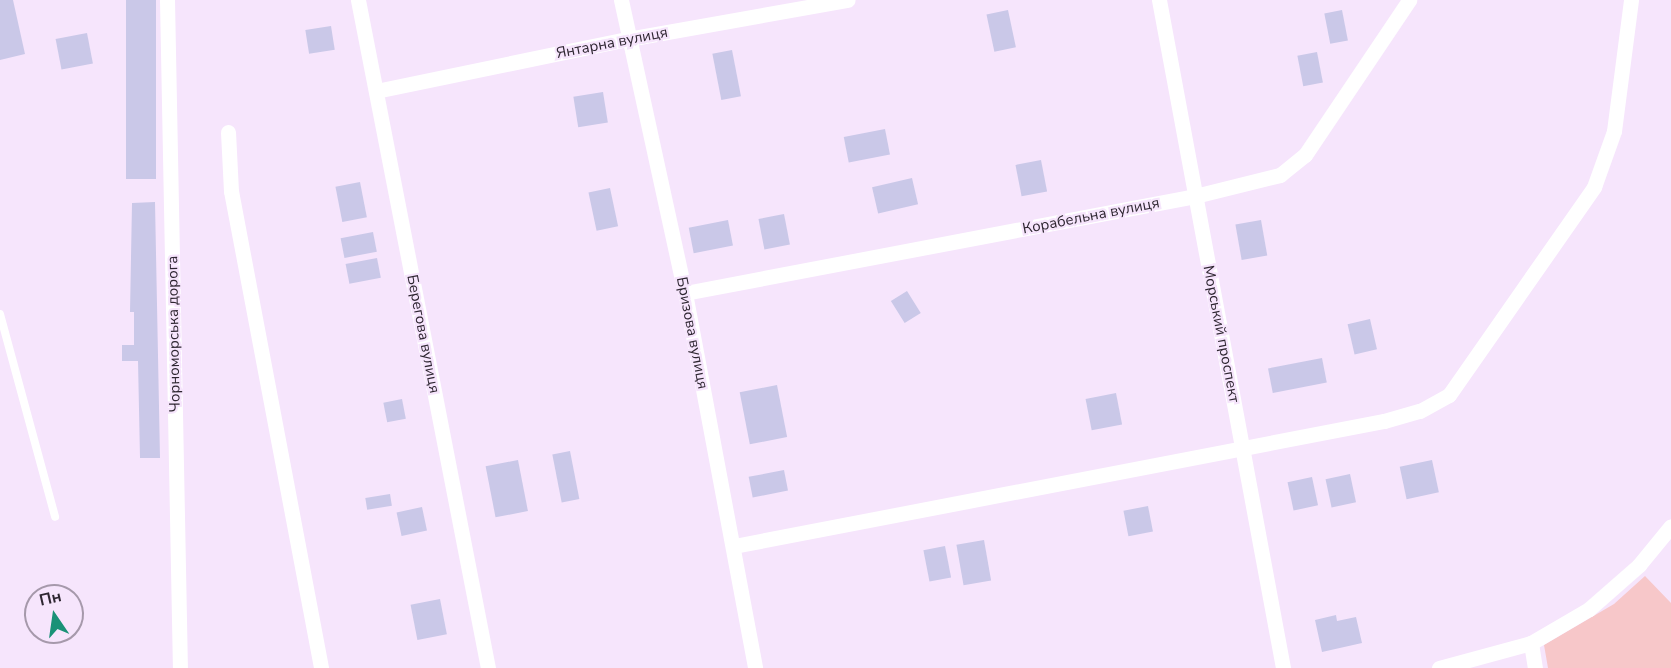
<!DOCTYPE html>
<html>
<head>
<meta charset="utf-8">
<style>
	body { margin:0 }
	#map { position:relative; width:1671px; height:668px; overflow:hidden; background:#f6e5fc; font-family:"Nunito Sans",sans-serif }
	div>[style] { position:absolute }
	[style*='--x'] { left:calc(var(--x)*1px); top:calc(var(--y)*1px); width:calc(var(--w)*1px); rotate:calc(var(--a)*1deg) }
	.green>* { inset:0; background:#f7c7c9 }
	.building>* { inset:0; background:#cac8e8; transform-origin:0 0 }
	.lane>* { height:8px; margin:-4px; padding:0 4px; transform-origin:4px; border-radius:4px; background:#fff }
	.street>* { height:15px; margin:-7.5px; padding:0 7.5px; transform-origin:7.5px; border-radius:7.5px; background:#fff }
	span { translate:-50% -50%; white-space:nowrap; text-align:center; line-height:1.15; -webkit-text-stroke:4.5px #f6e5fc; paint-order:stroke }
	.street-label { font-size:15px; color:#2e2631 }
	.north { position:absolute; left:24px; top:584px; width:60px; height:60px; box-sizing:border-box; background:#f6e5fc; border:2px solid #a699ab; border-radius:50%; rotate:347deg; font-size:16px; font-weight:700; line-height:24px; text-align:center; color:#2e2631 }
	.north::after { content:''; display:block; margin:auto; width:21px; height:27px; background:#1a9277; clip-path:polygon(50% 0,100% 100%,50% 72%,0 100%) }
</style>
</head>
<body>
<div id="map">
	<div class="green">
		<i style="clip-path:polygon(1645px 576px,1671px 603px,1671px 668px,1548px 668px,1544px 645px,1614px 604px)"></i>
	</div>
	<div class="building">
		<i style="clip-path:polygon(0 0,13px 0,25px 54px,0 60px)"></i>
		<i style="left:126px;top:0;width:30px;height:179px"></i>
		<i style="left:1008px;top:10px;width:38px;height:22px;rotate:78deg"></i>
		<i style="left:1342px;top:10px;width:31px;height:18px;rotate:79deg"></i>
		<i style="left:331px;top:26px;width:24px;height:26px;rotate:81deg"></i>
		<i style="left:87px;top:33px;width:31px;height:32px;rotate:79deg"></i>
		<i style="left:732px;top:50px;width:47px;height:20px;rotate:79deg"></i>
		<i style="left:1317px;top:52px;width:31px;height:20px;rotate:79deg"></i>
		<i style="left:603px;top:92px;width:31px;height:30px;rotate:81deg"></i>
		<i style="left:885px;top:129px;width:26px;height:42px;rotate:79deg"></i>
		<i style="left:1041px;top:160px;width:32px;height:26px;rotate:79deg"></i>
		<i style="left:912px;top:178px;width:27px;height:41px;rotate:77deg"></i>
		<i style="left:360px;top:182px;width:36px;height:25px;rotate:79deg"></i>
		<i style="left:610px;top:188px;width:39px;height:22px;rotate:78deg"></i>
		<i style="clip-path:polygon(155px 202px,160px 458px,140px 458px,138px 361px,122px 361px,122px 345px,134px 345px,134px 312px,130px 312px,132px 203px)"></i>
		<i style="left:784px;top:214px;width:31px;height:26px;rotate:79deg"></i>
		<i style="left:728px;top:220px;width:26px;height:40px;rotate:79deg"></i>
		<i style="left:1261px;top:220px;width:36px;height:26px;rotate:80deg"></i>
		<i style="left:373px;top:232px;width:20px;height:33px;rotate:79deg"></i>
		<i style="left:377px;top:258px;width:20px;height:32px;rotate:79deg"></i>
		<i style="left:907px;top:291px;width:26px;height:19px;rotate:58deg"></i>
		<i style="left:1370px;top:319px;width:31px;height:23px;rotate:77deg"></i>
		<i style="left:1322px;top:358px;width:25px;height:55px;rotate:79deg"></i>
		<i style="left:777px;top:385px;width:53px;height:38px;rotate:79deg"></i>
		<i style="left:1116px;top:393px;width:32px;height:31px;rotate:79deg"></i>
		<i style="left:402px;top:399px;width:20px;height:19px;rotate:79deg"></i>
		<i style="left:570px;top:451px;width:49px;height:18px;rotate:79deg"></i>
		<i style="left:518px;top:460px;width:52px;height:33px;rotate:79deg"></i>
		<i style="left:1432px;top:460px;width:33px;height:33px;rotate:78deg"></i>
		<i style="left:784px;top:470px;width:21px;height:36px;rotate:79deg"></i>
		<i style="left:1350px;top:474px;width:29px;height:25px;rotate:78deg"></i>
		<i style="left:1312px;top:477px;width:29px;height:25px;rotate:78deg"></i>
		<i style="left:390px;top:494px;width:12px;height:25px;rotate:81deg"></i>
		<i style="left:1148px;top:506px;width:26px;height:25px;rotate:79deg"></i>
		<i style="left:422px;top:507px;width:24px;height:26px;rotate:78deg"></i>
		<i style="left:984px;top:540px;width:41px;height:28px;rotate:80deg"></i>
		<i style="left:945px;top:546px;width:32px;height:22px;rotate:79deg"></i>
		<i style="left:440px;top:599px;width:36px;height:30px;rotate:79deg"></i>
		<i style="clip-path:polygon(1336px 615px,1337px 621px,1356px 617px,1362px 643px,1322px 652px,1315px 620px)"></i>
	</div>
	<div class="lane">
		<i style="--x:0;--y:314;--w:210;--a:74.8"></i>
	</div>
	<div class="street">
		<i style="--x:167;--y:0;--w:668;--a:88.89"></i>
		<i style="--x:358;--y:0;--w:681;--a:78.99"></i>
		<i style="--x:621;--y:0;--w:300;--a:77.7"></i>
		<i style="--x:685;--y:293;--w:381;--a:79.4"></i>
		<i style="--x:1159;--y:0;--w:679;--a:79.48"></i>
		<i style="--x:376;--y:91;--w:257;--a:-11.7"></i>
		<i style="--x:628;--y:39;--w:223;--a:-10.1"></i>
		<i style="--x:228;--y:132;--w:59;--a:87.1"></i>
		<i style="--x:231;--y:191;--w:485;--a:79.3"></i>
		<i style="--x:685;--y:293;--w:519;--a:-10.77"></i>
		<i style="--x:1195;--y:196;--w:88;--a:-13.9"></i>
		<i style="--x:1280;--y:175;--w:32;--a:-39"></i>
		<i style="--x:1305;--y:155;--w:187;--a:-56.1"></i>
		<i style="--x:734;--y:546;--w:662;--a:-10.89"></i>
		<i style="--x:1384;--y:421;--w:37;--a:-16"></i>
		<i style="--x:1420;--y:411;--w:33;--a:-29"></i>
		<i style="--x:1449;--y:395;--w:254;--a:-55.1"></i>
		<i style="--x:1594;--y:187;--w:59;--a:-70.3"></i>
		<i style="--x:1614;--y:131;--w:132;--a:-82.6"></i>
		<i style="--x:1531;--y:643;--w:25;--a:81"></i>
		<i style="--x:1439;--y:668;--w:95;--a:-15.2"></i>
		<i style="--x:1531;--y:643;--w:67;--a:-30.4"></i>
		<i style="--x:1589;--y:609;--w:67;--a:-41.3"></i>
		<i style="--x:1639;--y:565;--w:50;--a:-50.6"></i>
	</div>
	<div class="street-label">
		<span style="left:612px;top:43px;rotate:-11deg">Янтарна вулиця</span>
		<span style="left:1091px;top:216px;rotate:-11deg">Корабельна вулиця</span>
		<span style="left:692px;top:333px;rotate:79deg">Бризова вулиця</span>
		<span style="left:174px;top:334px;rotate:-91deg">Чорноморська дорога</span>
		<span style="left:423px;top:334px;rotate:79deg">Берегова вулиця</span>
		<span style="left:1221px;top:334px;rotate:79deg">Морський проспект</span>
	</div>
	<div class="north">Пн</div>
</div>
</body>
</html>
